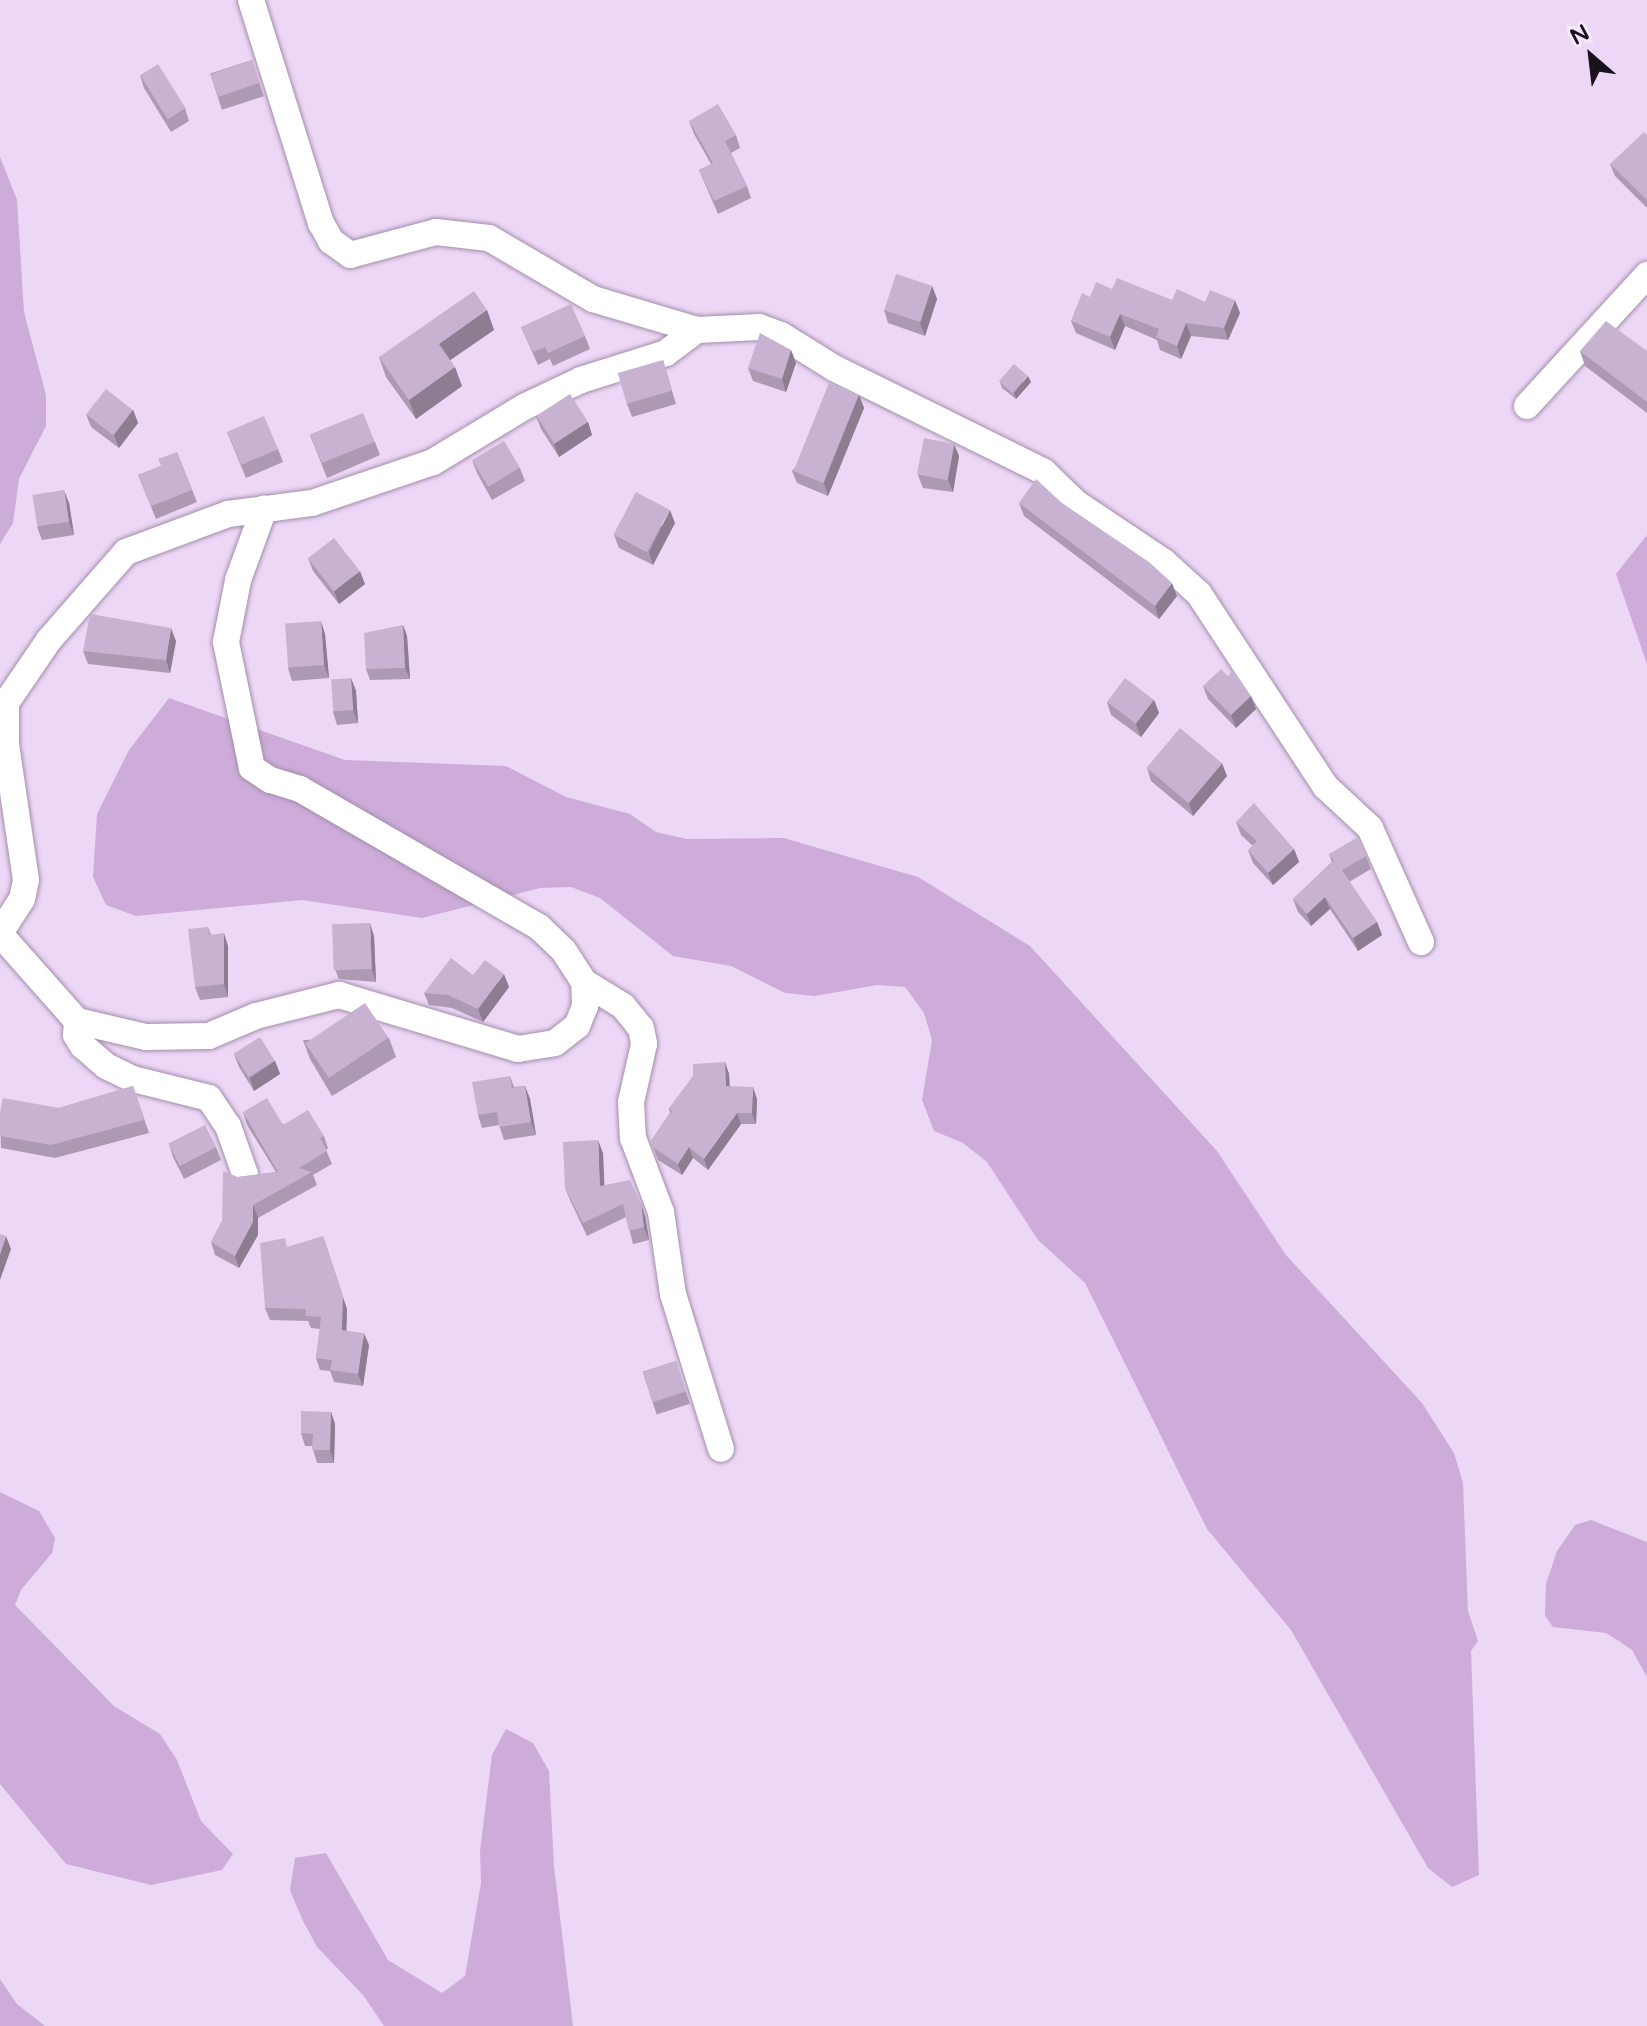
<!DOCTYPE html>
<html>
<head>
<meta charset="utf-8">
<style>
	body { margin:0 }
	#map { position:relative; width:1647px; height:2026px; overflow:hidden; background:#edd7f6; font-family:"Varela Round",sans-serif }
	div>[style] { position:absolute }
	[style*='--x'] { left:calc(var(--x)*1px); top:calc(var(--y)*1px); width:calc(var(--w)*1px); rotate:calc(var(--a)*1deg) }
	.green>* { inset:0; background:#cdacda }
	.roads { filter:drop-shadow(0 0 2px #a38eab) drop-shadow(0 0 2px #a38eab) }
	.minor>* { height:26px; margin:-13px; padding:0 13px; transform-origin:13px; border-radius:13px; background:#fff }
	.wall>* { inset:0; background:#ac99b4; transform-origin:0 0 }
	.shaded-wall>* { inset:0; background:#8c7d92 }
	.building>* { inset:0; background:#c8b2d1; transform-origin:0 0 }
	span { translate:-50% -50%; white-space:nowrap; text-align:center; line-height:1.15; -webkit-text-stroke:6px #f5e8fb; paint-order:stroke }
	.north { position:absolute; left:1551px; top:16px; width:80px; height:80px; -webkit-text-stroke:6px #f5e8fb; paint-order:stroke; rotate:332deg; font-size:22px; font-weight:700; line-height:32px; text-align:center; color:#19111c }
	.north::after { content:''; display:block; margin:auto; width:28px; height:36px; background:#19111c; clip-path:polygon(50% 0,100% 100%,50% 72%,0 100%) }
</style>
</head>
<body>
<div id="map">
	<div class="green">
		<i style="clip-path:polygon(0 157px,17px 200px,24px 312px,46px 395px,46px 426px,19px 479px,13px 523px,0 544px)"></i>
		<i style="clip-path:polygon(1647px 535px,1647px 664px,1616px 574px)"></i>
		<i style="clip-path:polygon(169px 698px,345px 760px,506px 766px,566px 797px,630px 814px,656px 832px,687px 839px,784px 838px,818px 848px,918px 877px,1030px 946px,1217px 1151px,1286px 1255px,1422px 1403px,1454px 1453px,1463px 1483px,1468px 1611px,1478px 1641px,1471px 1651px,1479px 1875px,1452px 1887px,1428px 1868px,1291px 1630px,1207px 1529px,1085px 1283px,1038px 1240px,987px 1162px,963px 1143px,934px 1131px,922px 1100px,932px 1040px,924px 1013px,905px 987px,877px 985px,815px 996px,785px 993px,731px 966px,673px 956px,600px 898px,571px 887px,540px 888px,422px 918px,302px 900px,136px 916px,106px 905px,93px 877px,97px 814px,129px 750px)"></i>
		<i style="clip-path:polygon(0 1492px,39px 1511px,55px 1538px,52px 1553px,21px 1590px,15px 1605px,114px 1706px,160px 1734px,177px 1760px,201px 1821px,233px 1854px,222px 1870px,151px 1885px,66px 1864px,0 1784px)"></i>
		<i style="clip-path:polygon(1591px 1520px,1647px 1542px,1647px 1677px,1632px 1650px,1619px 1641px,1606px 1633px,1553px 1627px,1545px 1616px,1546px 1584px,1557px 1551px,1575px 1525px)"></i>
		<i style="clip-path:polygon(506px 1729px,533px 1743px,549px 1771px,554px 1866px,573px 2026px,384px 2026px,363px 1995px,317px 1947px,302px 1919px,290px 1890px,295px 1858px,326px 1853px,388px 1960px,442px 1993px,465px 1976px,481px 1883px,480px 1851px,492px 1755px)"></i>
		<i style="clip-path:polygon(0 1979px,17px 2004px,45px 2026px,0 2026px)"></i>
	</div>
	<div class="roads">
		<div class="minor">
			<i style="--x:251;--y:0;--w:234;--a:72.6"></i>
			<i style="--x:321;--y:223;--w:21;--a:61"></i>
			<i style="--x:331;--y:241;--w:24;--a:36"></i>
			<i style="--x:350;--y:255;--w:89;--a:-15"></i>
			<i style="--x:436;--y:232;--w:53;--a:6.5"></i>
			<i style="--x:489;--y:238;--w:121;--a:30.4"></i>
			<i style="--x:593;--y:299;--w:109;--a:16.6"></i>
			<i style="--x:697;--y:330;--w:62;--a:-2.8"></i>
			<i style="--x:759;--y:327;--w:23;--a:20"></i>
			<i style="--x:781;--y:335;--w:62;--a:31.9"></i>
			<i style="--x:834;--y:368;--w:234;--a:26.3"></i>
			<i style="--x:1044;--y:472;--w:45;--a:44.1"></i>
			<i style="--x:1076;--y:503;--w:106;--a:33.8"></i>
			<i style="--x:1164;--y:562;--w:47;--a:42.4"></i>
			<i style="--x:1199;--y:594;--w:230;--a:56.7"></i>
			<i style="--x:1325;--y:786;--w:62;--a:43"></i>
			<i style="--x:1370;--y:828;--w:125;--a:65.9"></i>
			<i style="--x:1527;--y:406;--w:178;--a:-47.5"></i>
			<i style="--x:0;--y:933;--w:40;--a:-57.1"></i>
			<i style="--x:22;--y:899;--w:19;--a:-78"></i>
			<i style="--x:26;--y:880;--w:136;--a:-98.4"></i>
			<i style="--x:6;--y:745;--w:42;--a:-90"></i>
			<i style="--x:6;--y:703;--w:76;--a:-55.7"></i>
			<i style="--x:49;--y:640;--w:117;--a:-48.8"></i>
			<i style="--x:126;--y:552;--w:109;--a:-20.4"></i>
			<i style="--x:228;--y:514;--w:85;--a:-7.5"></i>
			<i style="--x:312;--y:503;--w:128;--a:-18.7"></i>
			<i style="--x:433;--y:462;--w:109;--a:-31.1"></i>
			<i style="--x:526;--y:406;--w:61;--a:-25.3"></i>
			<i style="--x:581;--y:380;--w:89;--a:-17.6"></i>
			<i style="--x:666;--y:353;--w:39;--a:-37"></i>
			<i style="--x:0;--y:934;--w:116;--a:48.5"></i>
			<i style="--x:77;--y:1021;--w:71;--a:13.1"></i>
			<i style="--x:146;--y:1037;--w:63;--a:-0.9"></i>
			<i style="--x:209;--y:1036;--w:51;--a:-23.1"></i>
			<i style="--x:256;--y:1016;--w:86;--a:-14.2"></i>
			<i style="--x:339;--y:995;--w:187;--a:16.8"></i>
			<i style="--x:518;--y:1049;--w:37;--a:-9"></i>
			<i style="--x:555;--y:1043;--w:28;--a:-38"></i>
			<i style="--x:577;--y:1026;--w:22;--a:-68"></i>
			<i style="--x:585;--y:1006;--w:24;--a:-92"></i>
			<i style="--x:584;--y:982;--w:38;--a:-123"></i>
			<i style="--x:563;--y:950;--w:33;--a:-136"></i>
			<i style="--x:539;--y:927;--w:276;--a:-150"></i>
			<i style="--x:300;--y:789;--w:31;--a:-163"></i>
			<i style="--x:270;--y:780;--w:22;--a:-146"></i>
			<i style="--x:252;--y:768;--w:129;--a:-101.7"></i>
			<i style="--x:226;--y:642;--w:63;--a:-79"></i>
			<i style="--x:238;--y:580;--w:76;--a:-69.9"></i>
			<i style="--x:584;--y:982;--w:46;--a:31.6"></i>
			<i style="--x:623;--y:1006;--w:28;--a:51"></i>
			<i style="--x:641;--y:1028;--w:16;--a:79"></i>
			<i style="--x:644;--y:1044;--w:59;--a:102.6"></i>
			<i style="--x:631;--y:1102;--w:36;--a:87"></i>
			<i style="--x:633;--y:1138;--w:79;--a:69.3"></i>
			<i style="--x:661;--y:1212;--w:83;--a:81.7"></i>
			<i style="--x:673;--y:1294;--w:162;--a:72.8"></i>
			<i style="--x:77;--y:1021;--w:14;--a:94"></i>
			<i style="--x:76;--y:1035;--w:13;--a:58"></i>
			<i style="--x:83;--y:1046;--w:30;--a:41"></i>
			<i style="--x:106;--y:1066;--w:30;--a:26"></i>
			<i style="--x:133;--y:1079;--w:78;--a:14"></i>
			<i style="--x:209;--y:1098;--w:34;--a:56"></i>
			<i style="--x:228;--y:1126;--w:51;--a:70.5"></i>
		</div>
	</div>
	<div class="wall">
		<i style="left:252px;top:60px;width:38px;height:44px;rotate:72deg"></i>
		<i style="clip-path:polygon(140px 75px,185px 108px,189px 121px,171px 132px,144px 88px)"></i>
		<i style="clip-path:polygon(689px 121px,736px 135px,740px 148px,731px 153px,747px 186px,751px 198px,718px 214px,699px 170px,711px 164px,694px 134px)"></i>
		<i style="clip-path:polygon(1647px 135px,1647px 208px,1615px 176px,1610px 164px)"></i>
		<i style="clip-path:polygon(932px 286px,937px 299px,925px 336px,888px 323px,884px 310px)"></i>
		<i style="clip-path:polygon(1112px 289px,1172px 300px,1205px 302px,1240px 313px,1228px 340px,1191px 336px,1181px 359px,1160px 350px,1157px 340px,1125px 326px,1115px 350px,1076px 333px,1071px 321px,1090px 297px)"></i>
		<i style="clip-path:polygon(487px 310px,494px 330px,450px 360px,462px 386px,416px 419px,386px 377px,379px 357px)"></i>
		<i style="clip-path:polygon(521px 327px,585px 336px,590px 349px,553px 366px,550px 359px,538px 365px)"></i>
		<i style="clip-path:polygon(791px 350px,796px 363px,786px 392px,753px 381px,748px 368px)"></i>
		<i style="clip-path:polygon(1580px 351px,1647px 351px,1647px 413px,1585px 366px)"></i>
		<i style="clip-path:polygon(663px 360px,676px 404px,632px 417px,627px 404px)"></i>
		<i style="clip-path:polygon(1000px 382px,1031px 382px,1016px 399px,1002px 388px)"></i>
		<i style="clip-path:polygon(859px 395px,864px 408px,828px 496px,797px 483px,792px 471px)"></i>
		<i style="clip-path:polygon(133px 410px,138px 423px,119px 448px,91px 427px,86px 414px)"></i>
		<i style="clip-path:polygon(536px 416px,588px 422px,592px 435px,559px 457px,541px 429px)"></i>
		<i style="clip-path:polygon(227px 432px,278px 449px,283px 462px,246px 478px)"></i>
		<i style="clip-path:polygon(310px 435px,375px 442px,380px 455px,327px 478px)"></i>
		<i style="clip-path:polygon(954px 444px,959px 456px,953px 492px,923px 488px,918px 475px)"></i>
		<i style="clip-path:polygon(177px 452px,197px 502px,156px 519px,138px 475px,161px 466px)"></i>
		<i style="clip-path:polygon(472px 460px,520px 468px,525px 481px,492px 500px,477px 473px)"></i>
		<i style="clip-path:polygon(69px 503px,74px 535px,42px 540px,37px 527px)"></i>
		<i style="clip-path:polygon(1019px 503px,1062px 503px,1177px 596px,1159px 619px,1024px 516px)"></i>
		<i style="clip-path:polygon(675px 523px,653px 565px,619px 548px,614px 535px)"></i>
		<i style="clip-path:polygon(308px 558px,365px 584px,339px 604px,313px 571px)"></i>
		<i style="clip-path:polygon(403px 625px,407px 636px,410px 679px,370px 680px,366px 669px)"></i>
		<i style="clip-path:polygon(325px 634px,329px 678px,292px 681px,288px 668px)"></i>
		<i style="clip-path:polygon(176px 641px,170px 673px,88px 664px,83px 651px)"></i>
		<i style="clip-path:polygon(351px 678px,356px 691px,358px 723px,337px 725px,333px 712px)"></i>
		<i style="clip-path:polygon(1203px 686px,1251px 696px,1256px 709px,1236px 728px,1208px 699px)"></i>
		<i style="clip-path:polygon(1154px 700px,1159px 713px,1141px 737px,1111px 715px,1107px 702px)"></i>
		<i style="clip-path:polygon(1147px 768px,1227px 776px,1193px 816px,1151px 781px)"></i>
		<i style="clip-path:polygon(1236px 822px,1294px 849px,1299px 862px,1273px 885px,1253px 863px,1248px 850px,1253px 846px,1241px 835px)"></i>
		<i style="clip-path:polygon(1329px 854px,1366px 856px,1371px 869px,1349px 882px,1377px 922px,1382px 935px,1358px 951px,1330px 909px,1311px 926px,1298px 912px,1293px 899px,1332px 862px)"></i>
		<i style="clip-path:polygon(208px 927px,211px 935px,228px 946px,228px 997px,200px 1000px,195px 987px)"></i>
		<i style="clip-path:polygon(374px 936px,376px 982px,339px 979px,334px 967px)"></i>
		<i style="clip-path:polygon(473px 975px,509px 987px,483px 1022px,452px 1008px,429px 1005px,424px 993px)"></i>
		<i style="clip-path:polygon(389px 1038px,396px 1057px,332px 1096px,310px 1059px,303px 1040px)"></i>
		<i style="clip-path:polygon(234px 1054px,275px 1061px,280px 1074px,254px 1091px,239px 1067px)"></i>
		<i style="clip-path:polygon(725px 1062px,729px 1074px,730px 1087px,757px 1099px,756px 1124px,741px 1124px,708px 1170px,693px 1158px,682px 1175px,658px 1160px,651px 1141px,670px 1113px,669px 1108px)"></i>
		<i style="clip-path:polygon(510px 1076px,514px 1087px,525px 1086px,530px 1099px,536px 1135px,504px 1140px,499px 1125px,482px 1128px,478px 1115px)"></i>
		<i style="clip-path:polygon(133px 1086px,149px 1133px,55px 1158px,1px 1148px,0 1113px,59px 1108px)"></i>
		<i style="clip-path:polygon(243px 1112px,324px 1136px,328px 1148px,326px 1150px,332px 1164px,313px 1175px,317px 1185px,258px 1218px,258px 1235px,239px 1268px,215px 1255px,211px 1242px,222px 1221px,238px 1177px,276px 1172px,247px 1125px)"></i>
		<i style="clip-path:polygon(169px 1144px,216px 1147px,221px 1160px,184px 1179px,173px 1157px)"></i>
		<i style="clip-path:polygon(603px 1153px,604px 1185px,645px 1216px,649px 1240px,633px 1244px,626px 1217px,587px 1236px,570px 1200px,565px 1188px)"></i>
		<i style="clip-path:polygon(288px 1247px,347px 1309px,346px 1330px,369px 1345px,363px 1386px,334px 1382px,330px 1371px,320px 1370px,316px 1358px,320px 1329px,311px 1328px,308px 1321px,270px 1320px,265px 1308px)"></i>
		<i style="left:676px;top:1361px;width:45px;height:35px;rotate:72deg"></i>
		<i style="clip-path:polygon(331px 1412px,335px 1424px,334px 1463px,317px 1463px,312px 1446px,305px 1446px,301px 1433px)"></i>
	</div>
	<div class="shaded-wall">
		<i style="clip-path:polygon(932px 286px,937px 299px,925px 336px,920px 323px)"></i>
		<i style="clip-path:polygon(1235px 300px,1240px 313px,1228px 340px,1224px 328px)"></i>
		<i style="clip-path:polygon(487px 310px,494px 330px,446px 363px,439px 344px)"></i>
		<i style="clip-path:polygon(1120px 314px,1125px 326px,1115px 350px,1110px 337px)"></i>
		<i style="clip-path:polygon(1186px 323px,1191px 336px,1181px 359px,1177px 346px)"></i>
		<i style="clip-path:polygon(791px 350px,796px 363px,786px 392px,782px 379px)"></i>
		<i style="clip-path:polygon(455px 367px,462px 386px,416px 419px,409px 400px)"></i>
		<i style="clip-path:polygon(1028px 376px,1031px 382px,1016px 399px,1014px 393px)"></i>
		<i style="clip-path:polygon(859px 395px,864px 408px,828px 496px,824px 483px)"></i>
		<i style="clip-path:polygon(133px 410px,138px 423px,119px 448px,114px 435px)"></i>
		<i style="clip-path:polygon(588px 422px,592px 435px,559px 457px,554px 444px)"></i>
		<i style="clip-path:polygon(954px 444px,959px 456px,953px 492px,948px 480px)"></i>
		<i style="clip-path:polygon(64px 490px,69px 503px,74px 535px,69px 522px)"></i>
		<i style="clip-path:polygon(670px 510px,675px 523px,653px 565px,649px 552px)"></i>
		<i style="clip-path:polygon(360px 571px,365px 584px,339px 604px,334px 591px)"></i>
		<i style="clip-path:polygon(1172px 583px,1177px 596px,1159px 619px,1155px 606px)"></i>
		<i style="clip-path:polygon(321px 621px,325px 634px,329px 678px,324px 665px)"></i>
		<i style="clip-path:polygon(403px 625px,407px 636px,410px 679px,405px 668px)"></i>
		<i style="clip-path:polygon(171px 628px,176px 641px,170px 673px,166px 660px)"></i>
		<i style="clip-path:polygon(351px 678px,356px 691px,358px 723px,353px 710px)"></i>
		<i style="clip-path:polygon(1251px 696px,1256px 709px,1236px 728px,1231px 715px)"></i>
		<i style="clip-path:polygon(1154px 700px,1159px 713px,1141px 737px,1136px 724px)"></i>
		<i style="clip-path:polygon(1222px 763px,1227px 776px,1193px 816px,1189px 803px)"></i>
		<i style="clip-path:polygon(1294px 849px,1299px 862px,1273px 885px,1268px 873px)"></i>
		<i style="clip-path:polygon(1325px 897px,1330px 909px,1311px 926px,1307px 914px)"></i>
		<i style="clip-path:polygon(1377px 922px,1382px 935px,1358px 951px,1353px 938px)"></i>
		<i style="clip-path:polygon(370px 923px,374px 936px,376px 982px,372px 969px)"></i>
		<i style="clip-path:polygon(224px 933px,228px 946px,228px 997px,224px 984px)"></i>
		<i style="clip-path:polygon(504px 974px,509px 987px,483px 1022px,478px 1009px)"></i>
		<i style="clip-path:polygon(275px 1061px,280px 1074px,254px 1091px,250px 1078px)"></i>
		<i style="clip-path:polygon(725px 1062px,729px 1074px,730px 1098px,726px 1086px)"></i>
		<i style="clip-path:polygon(525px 1086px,530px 1099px,536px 1135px,531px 1122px)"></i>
		<i style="clip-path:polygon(753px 1087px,757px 1099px,756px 1124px,752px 1113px)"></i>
		<i style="clip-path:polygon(737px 1113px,741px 1124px,708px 1170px,704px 1159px)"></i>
		<i style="clip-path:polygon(598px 1140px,603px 1153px,605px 1199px,600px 1186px)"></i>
		<i style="clip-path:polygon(689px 1147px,693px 1158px,682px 1175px,678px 1164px)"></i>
		<i style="clip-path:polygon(641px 1203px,645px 1216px,649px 1240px,644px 1227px)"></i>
		<i style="clip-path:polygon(253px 1205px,258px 1218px,258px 1235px,239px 1268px,235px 1256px)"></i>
		<i style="clip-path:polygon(6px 1236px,11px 1249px,0 1280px,0 1254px)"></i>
		<i style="clip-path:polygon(323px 1236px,347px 1309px,346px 1342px,342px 1330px)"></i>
		<i style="clip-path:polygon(364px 1333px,369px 1345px,363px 1386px,358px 1374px)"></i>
		<i style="clip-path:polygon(331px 1412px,335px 1424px,334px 1463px,330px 1450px)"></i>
	</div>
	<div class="building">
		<i style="left:252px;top:60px;width:24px;height:44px;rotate:71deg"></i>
		<i style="left:158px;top:64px;width:52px;height:21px;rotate:58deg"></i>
		<i style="clip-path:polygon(718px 104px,736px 135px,725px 141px,747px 186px,714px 201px,699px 170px,713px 163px,689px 121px)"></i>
		<i style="clip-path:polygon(1644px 132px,1647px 135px,1647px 200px,1610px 164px)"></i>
		<i style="left:896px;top:274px;width:38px;height:38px;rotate:18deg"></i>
		<i style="clip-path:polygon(1117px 278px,1172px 300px,1177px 289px,1205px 302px,1210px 290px,1235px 300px,1224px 328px,1186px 323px,1177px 346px,1156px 337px,1159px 329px,1120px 314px,1110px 337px,1071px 321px,1082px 293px,1090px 297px,1096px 282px,1112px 289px)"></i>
		<i style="clip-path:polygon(474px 291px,487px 310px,439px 344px,455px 367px,409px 400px,379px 357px)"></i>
		<i style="clip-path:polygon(571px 304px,585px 336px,548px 353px,545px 347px,533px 352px,521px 327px)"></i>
		<i style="clip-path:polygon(1606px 321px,1647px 351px,1647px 402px,1580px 351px)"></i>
		<i style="clip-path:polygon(760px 333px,791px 350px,782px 379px,748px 368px)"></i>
		<i style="left:663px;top:360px;width:32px;height:47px;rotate:74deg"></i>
		<i style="left:1014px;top:364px;width:18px;height:23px;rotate:41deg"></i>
		<i style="left:829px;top:383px;width:32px;height:95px;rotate:22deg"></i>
		<i style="left:106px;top:389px;width:34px;height:32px;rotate:38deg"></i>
		<i style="left:570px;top:394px;width:33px;height:40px;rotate:57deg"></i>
		<i style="left:363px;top:413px;width:31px;height:57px;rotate:68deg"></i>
		<i style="left:264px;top:416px;width:36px;height:40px;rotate:67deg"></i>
		<i style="left:924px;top:438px;width:31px;height:37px;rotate:11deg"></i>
		<i style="left:504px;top:441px;width:31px;height:37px;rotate:59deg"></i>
		<i style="clip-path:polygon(177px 452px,192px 490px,151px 506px,138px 475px,161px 466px,158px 459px)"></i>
		<i style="clip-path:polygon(1036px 479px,1062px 503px,1149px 562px,1172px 583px,1155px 606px,1019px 503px)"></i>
		<i style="left:64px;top:490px;width:32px;height:32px;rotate:81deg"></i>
		<i style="left:636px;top:492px;width:38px;height:48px;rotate:28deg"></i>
		<i style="left:334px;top:538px;width:42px;height:33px;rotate:52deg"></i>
		<i style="clip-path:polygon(90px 614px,171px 628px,166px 660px,83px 651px)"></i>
		<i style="left:321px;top:621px;width:44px;height:36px;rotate:86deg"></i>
		<i style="clip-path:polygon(403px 625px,405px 668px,366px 669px,364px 633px)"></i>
		<i style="clip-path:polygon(1221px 669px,1228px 676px,1233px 670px,1251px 696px,1231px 715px,1203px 686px)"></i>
		<i style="left:351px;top:678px;width:32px;height:20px;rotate:86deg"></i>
		<i style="left:1125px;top:678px;width:36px;height:30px;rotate:37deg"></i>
		<i style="left:1180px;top:728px;width:55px;height:52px;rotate:40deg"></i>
		<i style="clip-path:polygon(1254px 803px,1294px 849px,1268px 873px,1248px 850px,1257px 841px,1236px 822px)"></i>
		<i style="clip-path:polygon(1358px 837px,1366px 856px,1342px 870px,1377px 922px,1353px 938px,1325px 897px,1307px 914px,1293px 899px,1334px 861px,1329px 854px)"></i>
		<i style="left:370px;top:923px;width:46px;height:38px;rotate:88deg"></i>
		<i style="clip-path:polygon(208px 927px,209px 935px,224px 933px,224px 984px,195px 987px,188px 929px)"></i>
		<i style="clip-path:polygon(451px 958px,473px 975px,485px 960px,504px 974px,478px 1009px,448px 995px,424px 993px)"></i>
		<i style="left:365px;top:1003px;width:42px;height:72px;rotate:56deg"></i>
		<i style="left:260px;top:1037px;width:28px;height:31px;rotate:58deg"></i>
		<i style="clip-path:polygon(725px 1062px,726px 1086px,753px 1087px,752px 1113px,737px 1113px,704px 1159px,689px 1147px,678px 1164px,654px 1148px,651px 1141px,672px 1111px,669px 1108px,693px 1076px,693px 1064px)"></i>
		<i style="clip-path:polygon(510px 1076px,512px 1088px,525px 1086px,531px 1122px,499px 1127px,497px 1112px,478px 1115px,472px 1082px)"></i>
		<i style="clip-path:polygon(133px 1086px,144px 1120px,51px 1145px,0 1136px,0 1113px,3px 1098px,59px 1108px)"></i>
		<i style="clip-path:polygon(267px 1098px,283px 1125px,308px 1110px,324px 1136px,320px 1138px,327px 1151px,299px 1168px,312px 1172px,253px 1205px,253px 1222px,235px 1256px,211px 1242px,222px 1221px,223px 1171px,238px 1177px,278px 1172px,243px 1112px)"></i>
		<i style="left:205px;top:1125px;width:25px;height:41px;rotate:63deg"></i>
		<i style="clip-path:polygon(598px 1140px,600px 1186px,630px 1180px,641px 1203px,644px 1227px,629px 1231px,623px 1204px,583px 1223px,565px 1188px,563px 1142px)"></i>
		<i style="clip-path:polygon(0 1234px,6px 1236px,0 1254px)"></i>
		<i style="clip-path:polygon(323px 1236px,343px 1296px,342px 1330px,364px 1333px,358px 1374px,330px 1370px,332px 1360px,316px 1358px,321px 1317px,306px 1316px,306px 1309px,265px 1308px,260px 1243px,285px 1238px,287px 1247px)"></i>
		<i style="left:676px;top:1361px;width:32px;height:35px;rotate:72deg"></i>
		<i style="clip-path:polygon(301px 1411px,331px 1412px,330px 1450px,312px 1450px,313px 1434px,301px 1433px)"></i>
	</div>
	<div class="north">N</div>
</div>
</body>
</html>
